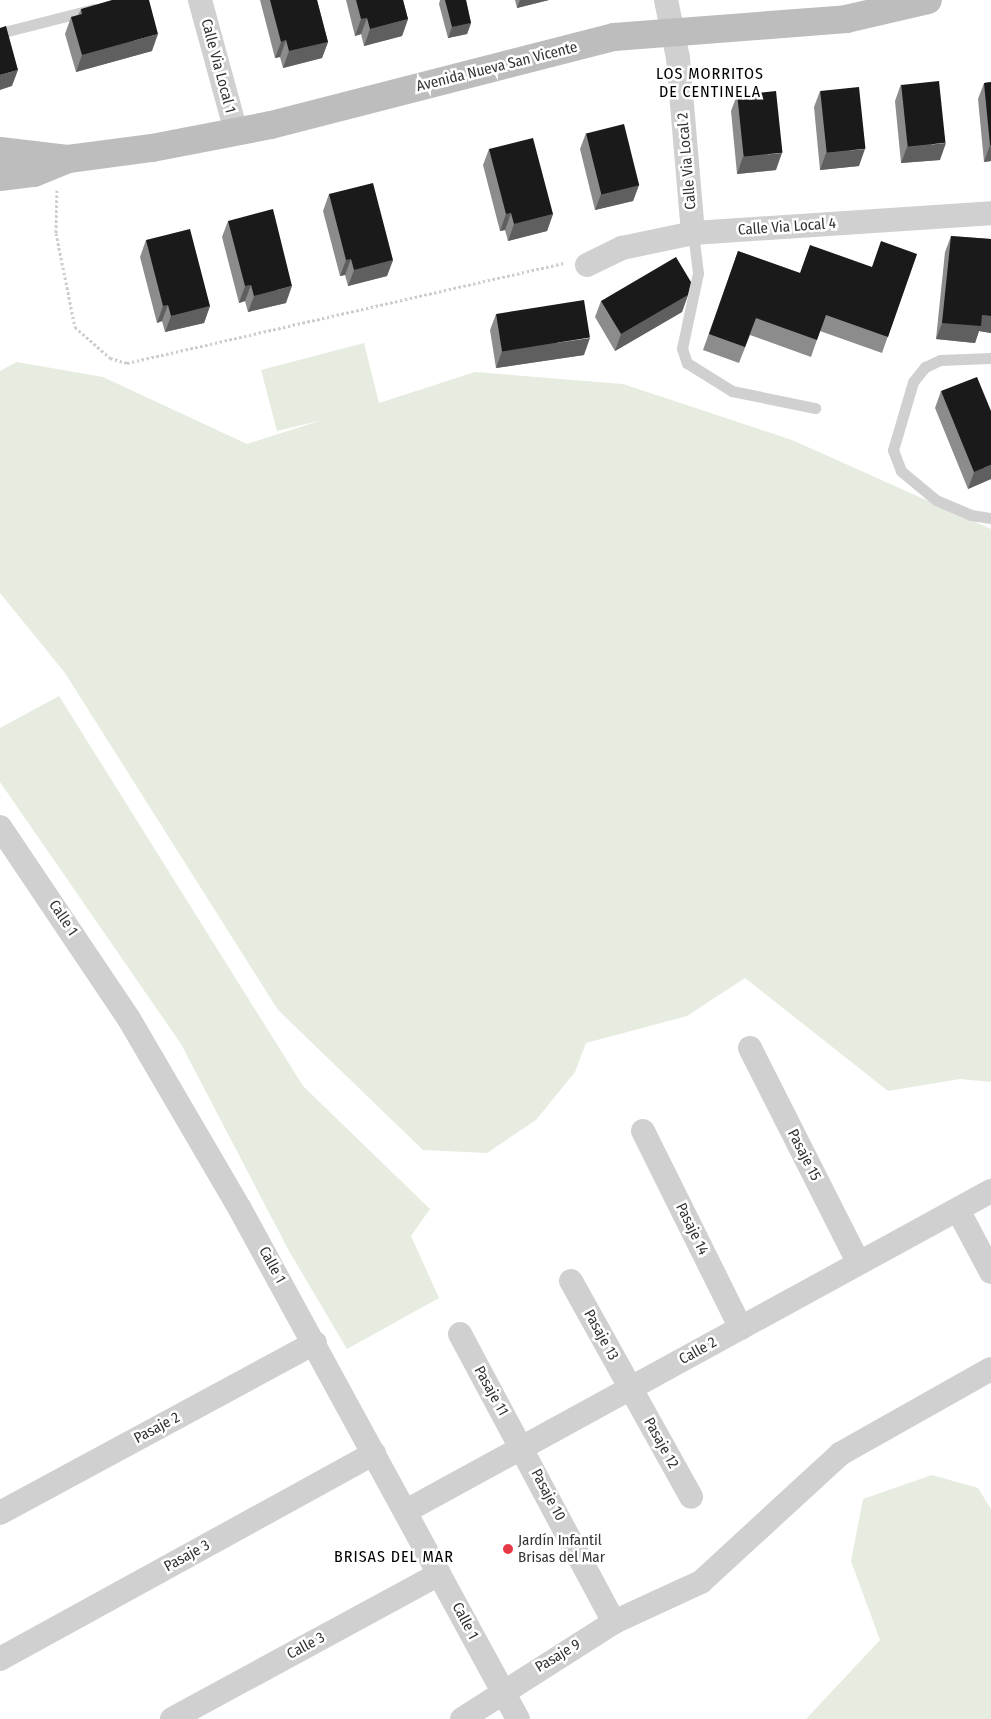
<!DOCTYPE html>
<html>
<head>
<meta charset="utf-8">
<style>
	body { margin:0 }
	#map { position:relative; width:991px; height:1719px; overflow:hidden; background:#fff; font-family:"Fira Sans Condensed",sans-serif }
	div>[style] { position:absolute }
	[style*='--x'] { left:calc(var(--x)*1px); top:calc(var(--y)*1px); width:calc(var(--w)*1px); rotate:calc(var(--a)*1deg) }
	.green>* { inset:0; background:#e6ecdf }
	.path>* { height:3px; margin-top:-1.5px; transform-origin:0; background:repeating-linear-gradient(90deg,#cdcdcd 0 2.5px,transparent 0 5px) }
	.lane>* { height:11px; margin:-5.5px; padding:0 5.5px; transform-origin:5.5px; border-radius:5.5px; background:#d0d0d0 }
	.street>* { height:24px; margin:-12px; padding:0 12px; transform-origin:12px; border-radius:12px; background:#d0d0d0 }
	.secondary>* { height:28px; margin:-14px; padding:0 14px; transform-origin:14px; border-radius:14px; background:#bdbdbd }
	.wall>* { inset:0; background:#8c8c8c }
	.shaded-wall>* { inset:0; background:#5f5f5f }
	.building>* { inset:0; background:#1a1a1a; transform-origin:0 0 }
	.dots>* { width:14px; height:14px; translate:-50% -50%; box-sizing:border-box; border:2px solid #fff; border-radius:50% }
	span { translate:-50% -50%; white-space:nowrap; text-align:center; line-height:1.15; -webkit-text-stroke:5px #fff; paint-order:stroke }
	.street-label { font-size:15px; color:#333 }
	.poi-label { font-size:15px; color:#333 }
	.left { translate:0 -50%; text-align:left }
	.neighbourhood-label { font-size:16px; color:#000; letter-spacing:1px }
</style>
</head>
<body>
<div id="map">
	<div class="green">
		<i style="clip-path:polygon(364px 343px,379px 403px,475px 372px,623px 384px,792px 440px,991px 529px,991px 1082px,960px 1079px,888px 1091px,745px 978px,687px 1016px,586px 1043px,575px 1072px,536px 1120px,487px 1153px,423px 1150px,278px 1010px,65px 673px,0 593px,0 371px,17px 362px,103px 377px,247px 444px,322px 420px,277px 431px,261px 370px)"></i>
		<i style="clip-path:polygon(59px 696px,303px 1086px,430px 1209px,411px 1236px,439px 1298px,347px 1349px,289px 1251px,181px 1044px,0 782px,0 728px)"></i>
		<i style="clip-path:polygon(932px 1475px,978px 1488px,991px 1509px,991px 1719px,806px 1719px,880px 1640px,851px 1561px,863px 1499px)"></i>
	</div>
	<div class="path">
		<i style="--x:57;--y:190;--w:43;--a:91.3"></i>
		<i style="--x:56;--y:233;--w:96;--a:78.6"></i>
		<i style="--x:75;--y:327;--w:47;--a:41.5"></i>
		<i style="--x:110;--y:358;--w:18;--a:16"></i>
		<i style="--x:127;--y:363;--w:448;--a:-12.9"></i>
	</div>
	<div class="lane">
		<i style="--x:0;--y:33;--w:97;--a:-14.3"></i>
		<i style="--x:693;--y:233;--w:40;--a:82.9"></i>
		<i style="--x:698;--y:273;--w:77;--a:102"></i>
		<i style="--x:682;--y:348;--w:16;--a:72"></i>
		<i style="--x:687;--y:363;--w:53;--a:31.9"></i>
		<i style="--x:732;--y:391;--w:85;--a:11.6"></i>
		<i style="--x:991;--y:358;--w:51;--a:177.8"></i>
		<i style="--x:940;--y:360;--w:17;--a:155"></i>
		<i style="--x:925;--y:367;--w:19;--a:129"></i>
		<i style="--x:913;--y:382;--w:71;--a:106.4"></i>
		<i style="--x:893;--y:450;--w:22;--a:69"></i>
		<i style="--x:901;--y:471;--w:45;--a:39.6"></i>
		<i style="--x:936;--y:500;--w:38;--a:23"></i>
		<i style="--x:971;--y:515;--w:20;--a:9"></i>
	</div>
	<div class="street">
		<i style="--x:200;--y:0;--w:137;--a:74.7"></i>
		<i style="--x:666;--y:0;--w:59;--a:78.3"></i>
		<i style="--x:678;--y:58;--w:176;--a:85.1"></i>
		<i style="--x:587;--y:265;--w:39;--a:-26"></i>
		<i style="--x:622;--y:248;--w:73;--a:-11.9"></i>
		<i style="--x:693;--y:233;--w:299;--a:-3.8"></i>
		<i style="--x:0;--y:827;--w:231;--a:56.1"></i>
		<i style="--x:129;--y:1019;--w:220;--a:59.7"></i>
		<i style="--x:240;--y:1209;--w:581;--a:61.41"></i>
		<i style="--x:750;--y:1048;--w:240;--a:63.2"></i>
		<i style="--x:643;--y:1131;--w:220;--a:63.6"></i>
		<i style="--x:958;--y:1210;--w:70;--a:62"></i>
		<i style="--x:571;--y:1281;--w:247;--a:60.9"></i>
		<i style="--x:460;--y:1334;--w:327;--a:61.9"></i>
		<i style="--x:406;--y:1511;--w:667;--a:-28.68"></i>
		<i style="--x:0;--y:1513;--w:358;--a:-28.4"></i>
		<i style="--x:0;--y:1659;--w:427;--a:-28.8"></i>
		<i style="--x:172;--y:1719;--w:304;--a:-28.5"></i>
		<i style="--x:462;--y:1719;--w:180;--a:-32.5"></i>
		<i style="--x:614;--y:1622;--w:96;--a:-24.7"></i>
		<i style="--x:701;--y:1582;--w:189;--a:-42.6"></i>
		<i style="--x:840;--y:1454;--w:173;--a:-29.4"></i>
	</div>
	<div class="secondary">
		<i style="--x:0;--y:151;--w:68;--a:6.7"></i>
		<i style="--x:68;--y:159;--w:85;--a:-7.5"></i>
		<i style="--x:152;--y:148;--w:121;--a:-10.9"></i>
		<i style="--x:271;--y:125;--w:354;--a:-14.4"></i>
		<i style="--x:614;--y:37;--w:233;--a:-4.4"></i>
		<i style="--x:846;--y:19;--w:84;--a:-13"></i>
		<i style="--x:0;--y:177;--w:34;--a:-7"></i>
		<i style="--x:34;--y:173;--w:37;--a:-22"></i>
	</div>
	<div class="wall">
		<i style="clip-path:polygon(260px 0,317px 0,328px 42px,322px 58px,283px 68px,280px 57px,275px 58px)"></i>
		<i style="clip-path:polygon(346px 0,403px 0,408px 19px,402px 36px,364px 46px,361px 34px,355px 36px)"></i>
		<i style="clip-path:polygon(440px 0,466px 0,471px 23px,467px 34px,448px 38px,439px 4px)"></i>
		<i style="clip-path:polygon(515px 0,549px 0,517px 8px)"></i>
		<i style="clip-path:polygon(81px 9px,152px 51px,76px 72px,65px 34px,71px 17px,78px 15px)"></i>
		<i style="clip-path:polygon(991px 82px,991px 161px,984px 162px,978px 99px,984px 83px)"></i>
		<i style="clip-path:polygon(901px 84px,940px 160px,901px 163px,895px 101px)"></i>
		<i style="clip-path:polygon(820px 91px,859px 166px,820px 170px,814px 107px)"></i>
		<i style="clip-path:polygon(737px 95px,776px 170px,737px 174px,731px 111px)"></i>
		<i style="clip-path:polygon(586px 133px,639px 185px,633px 201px,595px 210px,580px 149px)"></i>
		<i style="clip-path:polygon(489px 149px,553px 214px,547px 231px,508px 241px,505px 230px,500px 231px,483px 165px)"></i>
		<i style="clip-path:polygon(329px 194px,393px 260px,387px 276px,348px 286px,345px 275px,340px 276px,323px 211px)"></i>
		<i style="clip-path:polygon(228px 221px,286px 303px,248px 312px,245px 301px,239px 303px,222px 237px)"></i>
		<i style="clip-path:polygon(951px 236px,991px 239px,991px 333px,979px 331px,975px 343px,936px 339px,945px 252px)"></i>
		<i style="clip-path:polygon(146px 240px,210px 306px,204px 323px,165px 332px,162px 321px,157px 323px,140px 257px)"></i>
		<i style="clip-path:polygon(738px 251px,800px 273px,871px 267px,917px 254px,882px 353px,820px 331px,811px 357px,750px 335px,739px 363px,703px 350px)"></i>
		<i style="clip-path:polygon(688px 295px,682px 312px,615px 351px,595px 317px,601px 301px)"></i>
		<i style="clip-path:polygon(496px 314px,584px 355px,496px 368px,490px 330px)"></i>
		<i style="clip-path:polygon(941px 391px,991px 479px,968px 489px,935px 408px)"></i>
	</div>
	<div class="shaded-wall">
		<i style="clip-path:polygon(520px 0,549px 0,517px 8px)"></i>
		<i style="clip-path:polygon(367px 18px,361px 34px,355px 36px,361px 19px)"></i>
		<i style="clip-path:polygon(408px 19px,402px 36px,364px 46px,370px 29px)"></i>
		<i style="clip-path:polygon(471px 23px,467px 34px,448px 38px,452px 27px)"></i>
		<i style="clip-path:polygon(158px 34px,152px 51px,76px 72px,82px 55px)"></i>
		<i style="clip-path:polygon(286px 40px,280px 57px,275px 58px,281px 42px)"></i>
		<i style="clip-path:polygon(328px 42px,322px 58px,283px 68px,289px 51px)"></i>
		<i style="clip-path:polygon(18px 70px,12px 86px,0 90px,0 75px)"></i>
		<i style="clip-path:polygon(946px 143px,940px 160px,901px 163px,907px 147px)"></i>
		<i style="clip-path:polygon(990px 145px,991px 145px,991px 161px,984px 162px)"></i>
		<i style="clip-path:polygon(865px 149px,859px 166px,820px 170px,826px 153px)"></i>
		<i style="clip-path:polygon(782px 153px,776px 170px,737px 174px,743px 157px)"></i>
		<i style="clip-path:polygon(639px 185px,633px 201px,595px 210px,601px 194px)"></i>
		<i style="clip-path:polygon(511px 213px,505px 230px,500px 231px,506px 214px)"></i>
		<i style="clip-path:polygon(553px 214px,547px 231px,508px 241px,514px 224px)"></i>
		<i style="clip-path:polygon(351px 259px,345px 275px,340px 276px,346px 260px)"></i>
		<i style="clip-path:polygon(393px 260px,387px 276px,348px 286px,354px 270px)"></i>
		<i style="clip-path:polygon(251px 285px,245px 301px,239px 303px,245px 286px)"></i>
		<i style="clip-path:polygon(292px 286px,286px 303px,248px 312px,254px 296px)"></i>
		<i style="clip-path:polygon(688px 295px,682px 312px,615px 351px,621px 334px)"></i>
		<i style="clip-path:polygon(168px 305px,162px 321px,157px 323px,163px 306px)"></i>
		<i style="clip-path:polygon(210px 306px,204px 323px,165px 332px,171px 316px)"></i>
		<i style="clip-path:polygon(982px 315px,991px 316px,991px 333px,979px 331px,975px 343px,936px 339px,942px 323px)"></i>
		<i style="clip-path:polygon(590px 338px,584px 355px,496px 368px,502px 351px)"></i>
		<i style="clip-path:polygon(991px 465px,991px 479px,968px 489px,974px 472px)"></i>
	</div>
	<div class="building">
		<i style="clip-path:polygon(112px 0,149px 0,158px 34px,82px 55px,71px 17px,82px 14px,81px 9px)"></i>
		<i style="clip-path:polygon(270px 0,317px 0,328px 42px,289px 51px,286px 40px,281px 42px)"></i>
		<i style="clip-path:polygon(356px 0,403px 0,408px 19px,370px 29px,367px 18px,361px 19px)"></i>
		<i style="clip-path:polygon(445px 0,466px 0,471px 23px,452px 27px)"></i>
		<i style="clip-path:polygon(6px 26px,18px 70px,0 75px,0 28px)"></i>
		<i style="left:939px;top:81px;width:62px;height:38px;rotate:84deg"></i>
		<i style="clip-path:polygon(991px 82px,991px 145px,990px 145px,984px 83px)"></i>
		<i style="left:859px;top:87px;width:62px;height:39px;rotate:84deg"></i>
		<i style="left:776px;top:91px;width:62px;height:39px;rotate:84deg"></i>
		<i style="left:624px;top:124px;width:63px;height:39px;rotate:76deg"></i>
		<i style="clip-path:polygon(533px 138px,553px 214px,514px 224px,511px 213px,506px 214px,489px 149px)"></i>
		<i style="clip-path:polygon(373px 183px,393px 260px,354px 270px,351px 259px,346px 260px,329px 194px)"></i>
		<i style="clip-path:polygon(273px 209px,292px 286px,254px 296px,251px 285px,245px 286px,228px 221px)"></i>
		<i style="clip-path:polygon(190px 229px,210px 306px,171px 316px,168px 305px,163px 306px,146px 240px)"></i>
		<i style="clip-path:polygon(951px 236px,991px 239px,991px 316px,982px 315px,981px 326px,942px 323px)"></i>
		<i style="clip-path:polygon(881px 241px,917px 254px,888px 337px,826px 315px,817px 340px,756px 318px,745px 347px,709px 334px,738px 251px,800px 273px,810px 245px,872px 267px)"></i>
		<i style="clip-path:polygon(676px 257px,691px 282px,688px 295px,621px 334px,601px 301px)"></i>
		<i style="left:584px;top:300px;width:38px;height:89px;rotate:81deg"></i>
		<i style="clip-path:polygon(977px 377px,991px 411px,991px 465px,974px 472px,941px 391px)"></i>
	</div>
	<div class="dots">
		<i style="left:508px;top:1549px;background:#e63946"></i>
	</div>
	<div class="street-label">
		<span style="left:218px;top:66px;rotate:75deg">Calle Via Local 1</span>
		<span style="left:497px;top:67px;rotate:-14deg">Avenida Nueva San Vicente</span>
		<span style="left:687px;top:161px;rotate:-95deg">Calle Via Local 2</span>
		<span style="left:787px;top:227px;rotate:-4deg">Calle Via Local 4</span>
		<span style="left:63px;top:918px;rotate:56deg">Calle 1</span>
		<span style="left:804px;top:1155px;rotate:63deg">Pasaje 15</span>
		<span style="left:692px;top:1229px;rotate:64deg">Pasaje 14</span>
		<span style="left:272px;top:1265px;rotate:61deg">Calle 1</span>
		<span style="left:601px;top:1335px;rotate:61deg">Pasaje 13</span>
		<span style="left:698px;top:1351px;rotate:-29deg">Calle 2</span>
		<span style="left:491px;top:1391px;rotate:61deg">Pasaje 11</span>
		<span style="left:157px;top:1428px;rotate:-28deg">Pasaje 2</span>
		<span style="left:661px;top:1443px;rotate:61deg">Pasaje 12</span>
		<span style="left:548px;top:1495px;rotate:62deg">Pasaje 10</span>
		<span style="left:187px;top:1556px;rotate:-29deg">Pasaje 3</span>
		<span style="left:465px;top:1621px;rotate:62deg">Calle 1</span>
		<span style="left:306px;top:1646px;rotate:-28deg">Calle 3</span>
		<span style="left:558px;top:1656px;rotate:-31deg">Pasaje 9</span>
	</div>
	<div class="poi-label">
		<span class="left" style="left:518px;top:1549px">Jardín Infantil<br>Brisas del Mar</span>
	</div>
	<div class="neighbourhood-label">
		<span style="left:710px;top:83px">LOS MORRITOS<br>DE CENTINELA</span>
		<span style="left:394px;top:1557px">BRISAS DEL MAR</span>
	</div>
</div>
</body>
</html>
